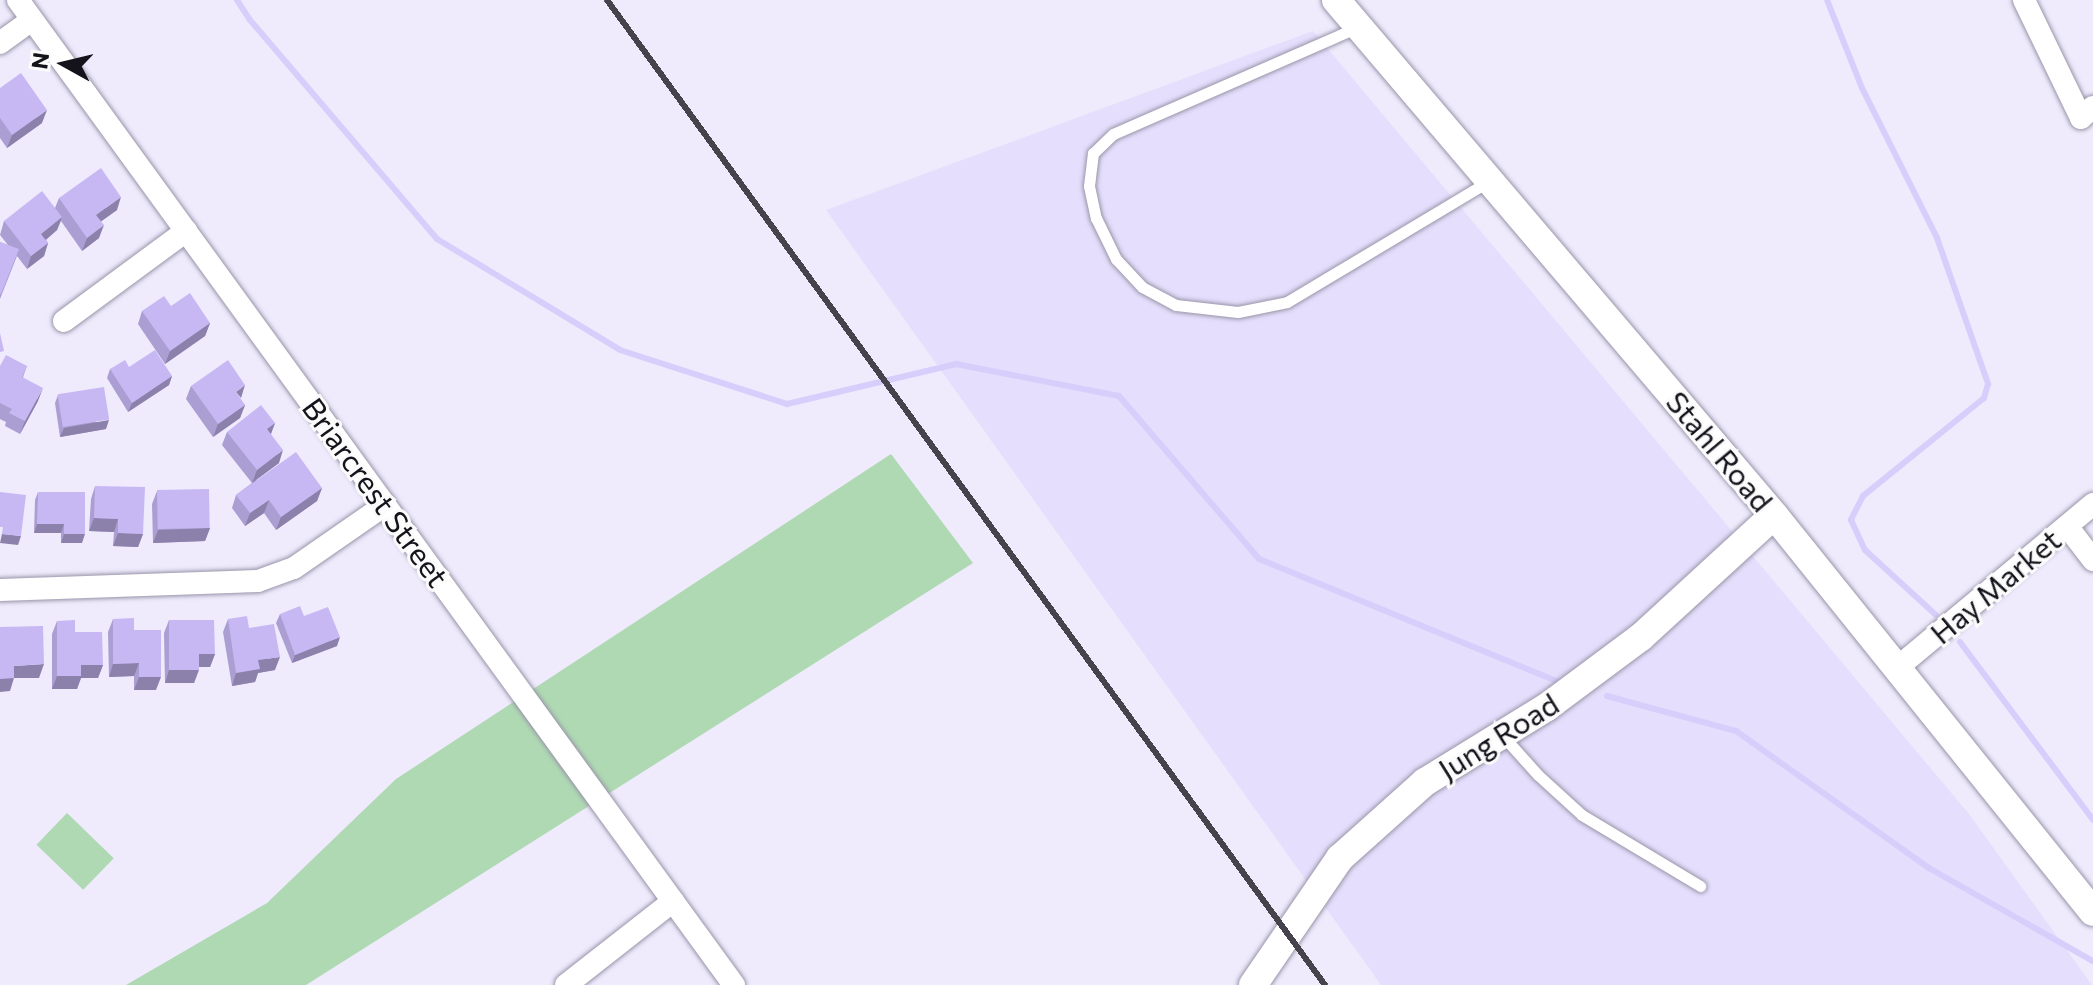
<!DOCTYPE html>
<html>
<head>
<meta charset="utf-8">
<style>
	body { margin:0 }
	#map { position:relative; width:2093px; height:985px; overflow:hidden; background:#efebfd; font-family:Commissioner,sans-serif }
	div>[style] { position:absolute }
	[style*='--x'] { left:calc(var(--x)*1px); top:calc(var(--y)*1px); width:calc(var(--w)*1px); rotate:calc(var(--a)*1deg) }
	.built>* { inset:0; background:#e5defc }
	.green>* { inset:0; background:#afd9b3; transform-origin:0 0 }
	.stream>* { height:6px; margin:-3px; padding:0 3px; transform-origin:3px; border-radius:3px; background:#d8cefb }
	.roads { filter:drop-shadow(0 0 2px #9995a9) drop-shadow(0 0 2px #9995a9) }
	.service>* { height:11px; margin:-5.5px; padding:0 5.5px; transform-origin:5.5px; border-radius:5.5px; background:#fff }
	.minor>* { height:22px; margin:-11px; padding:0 11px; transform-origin:11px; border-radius:11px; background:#fff }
	.tertiary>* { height:28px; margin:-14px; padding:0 14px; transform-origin:14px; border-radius:14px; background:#fff }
	.rail>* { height:6px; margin:-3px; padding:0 3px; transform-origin:3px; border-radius:3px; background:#46434d }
	.wall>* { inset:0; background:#ab9ed2 }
	.shaded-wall>* { inset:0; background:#8b81ab }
	.building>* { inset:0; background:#c7b8f4; transform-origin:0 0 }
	span { translate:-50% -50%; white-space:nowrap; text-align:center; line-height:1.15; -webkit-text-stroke:6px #fbfbfb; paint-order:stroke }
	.street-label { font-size:30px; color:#14121a }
	.north { position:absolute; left:24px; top:24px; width:80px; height:80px; -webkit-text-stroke:6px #fbfbfb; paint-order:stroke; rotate:278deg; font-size:22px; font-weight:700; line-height:32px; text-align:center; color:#14121a }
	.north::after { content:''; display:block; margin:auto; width:28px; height:36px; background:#14121a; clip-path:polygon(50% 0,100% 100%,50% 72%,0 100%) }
</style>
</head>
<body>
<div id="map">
	<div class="built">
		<i style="clip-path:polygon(1313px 31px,1969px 814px,2092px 985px,1381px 985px,826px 210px)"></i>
	</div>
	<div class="green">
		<i style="clip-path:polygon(891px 454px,973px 563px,306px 985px,126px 985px,267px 903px,396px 779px)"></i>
		<i style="left:67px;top:813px;width:65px;height:44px;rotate:44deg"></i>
	</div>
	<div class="stream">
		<i style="--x:237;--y:0;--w:24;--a:57"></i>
		<i style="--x:250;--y:20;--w:288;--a:49.5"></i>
		<i style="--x:437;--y:239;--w:214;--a:31.2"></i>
		<i style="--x:620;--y:350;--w:176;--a:17.9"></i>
		<i style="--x:787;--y:404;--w:174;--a:-13.3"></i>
		<i style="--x:956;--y:364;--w:166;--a:11.1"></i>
		<i style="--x:1119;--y:396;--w:215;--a:49.3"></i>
		<i style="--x:1259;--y:559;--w:326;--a:22.3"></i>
		<i style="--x:1827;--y:0;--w:95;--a:68.3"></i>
		<i style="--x:1862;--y:88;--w:168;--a:63.4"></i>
		<i style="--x:1937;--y:238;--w:155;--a:70.7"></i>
		<i style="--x:1988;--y:384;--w:15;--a:106"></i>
		<i style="--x:1984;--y:398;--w:156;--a:141"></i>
		<i style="--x:1863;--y:496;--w:27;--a:117"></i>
		<i style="--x:1851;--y:520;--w:33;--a:65"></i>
		<i style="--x:1865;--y:550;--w:96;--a:42.5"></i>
		<i style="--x:1960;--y:642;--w:222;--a:53.2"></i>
		<i style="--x:1607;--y:696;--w:134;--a:15.2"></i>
		<i style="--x:1736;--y:731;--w:237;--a:35.4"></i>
		<i style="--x:1929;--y:868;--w:189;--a:29.6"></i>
	</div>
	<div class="roads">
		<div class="service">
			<i style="--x:1358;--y:27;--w:267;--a:156.4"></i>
			<i style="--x:1113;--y:134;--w:28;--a:136"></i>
			<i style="--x:1093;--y:153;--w:33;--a:97"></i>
			<i style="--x:1089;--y:186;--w:33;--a:78"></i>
			<i style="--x:1096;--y:218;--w:46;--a:64"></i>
			<i style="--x:1116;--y:259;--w:38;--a:47"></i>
			<i style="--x:1142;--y:287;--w:38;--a:28"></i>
			<i style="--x:1176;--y:305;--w:62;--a:6.4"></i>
			<i style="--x:1238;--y:312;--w:50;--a:-11.5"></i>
			<i style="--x:1287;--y:302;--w:235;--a:-30.9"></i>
			<i style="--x:1503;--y:736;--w:52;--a:48.1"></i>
			<i style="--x:1538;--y:775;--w:59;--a:42.3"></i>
			<i style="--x:1582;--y:815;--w:138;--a:31"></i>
		</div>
		<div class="minor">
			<i style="--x:18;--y:0;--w:1218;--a:53.99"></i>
			<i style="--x:2024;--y:0;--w:131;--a:64.2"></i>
			<i style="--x:2081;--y:118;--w:16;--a:-43"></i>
			<i style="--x:0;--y:43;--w:39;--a:-36"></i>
			<i style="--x:64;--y:321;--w:152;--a:-36.4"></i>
			<i style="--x:2067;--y:526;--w:43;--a:52.6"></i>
			<i style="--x:0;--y:590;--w:258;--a:-2"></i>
			<i style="--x:258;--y:581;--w:38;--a:-20"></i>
			<i style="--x:294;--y:568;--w:111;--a:-34.7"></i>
			<i style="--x:1897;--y:668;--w:256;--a:-39.9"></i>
			<i style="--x:566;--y:985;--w:136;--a:-38.1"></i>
		</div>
		<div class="tertiary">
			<i style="--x:1336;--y:0;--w:676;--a:49.62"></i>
			<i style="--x:1774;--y:515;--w:509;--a:51.22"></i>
			<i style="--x:1253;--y:985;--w:154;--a:-55.6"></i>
			<i style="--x:1340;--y:858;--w:114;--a:-41.8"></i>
			<i style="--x:1425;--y:782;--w:143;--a:-31.6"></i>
			<i style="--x:1547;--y:707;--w:117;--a:-36.7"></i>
			<i style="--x:1641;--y:637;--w:180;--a:-42.5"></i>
		</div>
	</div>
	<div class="rail">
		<i style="--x:607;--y:0;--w:1219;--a:53.91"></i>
	</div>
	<div class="wall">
		<i style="clip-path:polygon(0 88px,42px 123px,7px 148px,0 138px)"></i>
		<i style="clip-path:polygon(59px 198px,117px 210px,101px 221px,99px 238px,82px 251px,61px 221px,57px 230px,46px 240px,48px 243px,44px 256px,27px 269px,17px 256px,0 299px,0 242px,8px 245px,0 235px,4px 221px,55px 208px)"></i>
		<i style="clip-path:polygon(171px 306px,210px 323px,205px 336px,165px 364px,138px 324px,142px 311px)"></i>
		<i style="clip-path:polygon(0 366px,27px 366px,23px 377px,38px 401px,20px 434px,5px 426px,6px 422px,0 419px)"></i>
		<i style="clip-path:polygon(129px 367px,172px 376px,169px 385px,128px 412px,107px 378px,110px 369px)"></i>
		<i style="clip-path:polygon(191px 386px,240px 399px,245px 405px,240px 418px,213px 437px,186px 399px)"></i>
		<i style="clip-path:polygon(58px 395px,106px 429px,60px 437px,55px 403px)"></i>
		<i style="clip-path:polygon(275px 423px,271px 434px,279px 463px,256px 480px,322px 488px,317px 501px,276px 530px,264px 513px,245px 526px,232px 508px,236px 495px,252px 483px,222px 445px,227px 432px)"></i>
		<i style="clip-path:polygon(95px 486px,143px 534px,138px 547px,113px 546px,114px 532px,89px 531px,91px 499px)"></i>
		<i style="clip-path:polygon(157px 491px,210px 528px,205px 541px,153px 543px,152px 504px)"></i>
		<i style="clip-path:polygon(38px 492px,82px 543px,61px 543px,61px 533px,34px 533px,35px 500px)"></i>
		<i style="clip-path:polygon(280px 614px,304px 616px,337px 646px,292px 663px,276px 623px)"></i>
		<i style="clip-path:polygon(113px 619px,134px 630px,156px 690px,134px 690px,134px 676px,109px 677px,108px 632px)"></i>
		<i style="clip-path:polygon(228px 619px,249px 628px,275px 670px,258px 673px,255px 682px,232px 686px,223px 632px)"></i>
		<i style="clip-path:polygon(169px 620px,215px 654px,210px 667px,199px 667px,194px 683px,165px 683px,164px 633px)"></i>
		<i style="clip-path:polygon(57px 621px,75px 632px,103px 665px,98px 678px,81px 678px,77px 689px,52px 689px,52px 634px)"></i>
	</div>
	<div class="shaded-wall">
		<i style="clip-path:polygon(47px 110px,42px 123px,7px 148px,12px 135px)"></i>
		<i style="clip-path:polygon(121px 197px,117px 210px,92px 228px,96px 215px)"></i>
		<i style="clip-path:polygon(62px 217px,57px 230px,37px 247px,41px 234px)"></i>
		<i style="clip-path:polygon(104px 225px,99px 238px,82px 251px,87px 238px)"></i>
		<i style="clip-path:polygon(48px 243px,44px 256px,27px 269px,31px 256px)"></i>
		<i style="clip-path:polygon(210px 323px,205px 336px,165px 364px,170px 351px)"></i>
		<i style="clip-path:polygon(172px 376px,169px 385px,128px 412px,132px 403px)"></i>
		<i style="clip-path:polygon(245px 385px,241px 398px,236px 392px)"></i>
		<i style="clip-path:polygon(43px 388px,38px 401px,20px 434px,25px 421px)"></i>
		<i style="clip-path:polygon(245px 405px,240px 418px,213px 437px,218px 424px)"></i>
		<i style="clip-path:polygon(109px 420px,106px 429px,60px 437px,64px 428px)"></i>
		<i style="clip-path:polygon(275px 423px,270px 436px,267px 429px)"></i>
		<i style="clip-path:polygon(283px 450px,279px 463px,252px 483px,257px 470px)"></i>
		<i style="clip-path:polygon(322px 488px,317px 501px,276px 530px,281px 517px)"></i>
		<i style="clip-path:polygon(269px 500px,264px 513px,245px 526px,250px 513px)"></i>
		<i style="clip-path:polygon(94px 518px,118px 519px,114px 532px,89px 531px)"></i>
		<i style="clip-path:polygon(37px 524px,64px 524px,61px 533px,34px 533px)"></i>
		<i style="clip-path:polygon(210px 528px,205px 541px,153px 543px,158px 530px)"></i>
		<i style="clip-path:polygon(118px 533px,143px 534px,138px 547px,113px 546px)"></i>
		<i style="clip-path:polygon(2px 534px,21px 536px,18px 545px,0 543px)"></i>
		<i style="clip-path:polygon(64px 534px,85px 534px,82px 543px,61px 543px)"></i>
		<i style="clip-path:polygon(340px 637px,337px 646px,292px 663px,295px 655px)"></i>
		<i style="clip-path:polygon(199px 654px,215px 654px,210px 667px,194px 667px)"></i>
		<i style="clip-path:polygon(280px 657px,275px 670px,258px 673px,255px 682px,232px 686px,236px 673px,258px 660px)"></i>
		<i style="clip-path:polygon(139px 663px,134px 676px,109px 677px,113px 664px)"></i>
		<i style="clip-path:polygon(44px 664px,39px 678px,14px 678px,10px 691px,0 692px,0 679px,14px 666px)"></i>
		<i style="clip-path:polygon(81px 665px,103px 665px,98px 678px,81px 678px,77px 689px,52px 689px,57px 676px)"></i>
		<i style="clip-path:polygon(169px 670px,199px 670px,194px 683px,165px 683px)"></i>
		<i style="clip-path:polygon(139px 677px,161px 677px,156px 690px,134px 690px)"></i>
	</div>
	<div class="building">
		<i style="clip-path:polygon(21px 73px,47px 110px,12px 135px,0 118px,0 88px)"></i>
		<i style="clip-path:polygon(101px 168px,121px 197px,96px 215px,104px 225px,87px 238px,59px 198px)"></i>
		<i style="clip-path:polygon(42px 191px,62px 217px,41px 234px,48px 243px,31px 256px,4px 221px)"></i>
		<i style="clip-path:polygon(0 242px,19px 249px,1px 294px,0 294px)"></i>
		<i style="clip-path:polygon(190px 293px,210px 323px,170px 351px,142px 311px,164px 296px,171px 306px)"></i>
		<i style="clip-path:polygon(0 333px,4px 351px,0 352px)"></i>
		<i style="clip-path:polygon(155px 350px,172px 376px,132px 403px,110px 369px,125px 360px,129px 367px)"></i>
		<i style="clip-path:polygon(6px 355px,27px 366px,22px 377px,43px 388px,25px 421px,9px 413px,12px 409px,0 403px,0 366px)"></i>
		<i style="clip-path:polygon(228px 360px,245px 385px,236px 392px,245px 405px,218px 424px,191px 386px)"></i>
		<i style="left:104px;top:387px;width:33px;height:47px;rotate:81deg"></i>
		<i style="clip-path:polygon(261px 405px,275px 423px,267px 429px,283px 450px,257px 470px,227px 432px)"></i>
		<i style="clip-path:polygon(296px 452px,322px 488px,281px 517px,269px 500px,250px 513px,236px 495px)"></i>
		<i style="clip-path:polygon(95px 486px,145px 487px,143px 534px,118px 533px,118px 519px,94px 518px)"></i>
		<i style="left:209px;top:489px;width:39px;height:52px;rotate:89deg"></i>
		<i style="clip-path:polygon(0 492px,26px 495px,21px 536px,2px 534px,3px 527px,0 527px)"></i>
		<i style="clip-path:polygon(38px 492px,85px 492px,85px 534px,64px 534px,64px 524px,37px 524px)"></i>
		<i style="clip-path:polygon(300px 606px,304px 616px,328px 607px,340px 637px,295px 655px,280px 614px)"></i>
		<i style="clip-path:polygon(247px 616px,249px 628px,274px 624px,280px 657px,258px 660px,260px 669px,236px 673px,228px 619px)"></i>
		<i style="clip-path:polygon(134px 618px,134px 630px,161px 630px,161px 677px,139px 677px,139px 663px,113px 664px,113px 619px)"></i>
		<i style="clip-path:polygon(75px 620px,75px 632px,102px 632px,103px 665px,81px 665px,81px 676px,57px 676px,57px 621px)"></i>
		<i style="clip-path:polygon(169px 620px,214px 620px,215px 654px,199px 654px,199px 670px,169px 670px)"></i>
		<i style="clip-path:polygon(43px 626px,44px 664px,14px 666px,14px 678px,0 679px,0 627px)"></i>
	</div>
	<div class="street-label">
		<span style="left:1720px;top:451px;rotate:50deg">Stahl Road</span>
		<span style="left:376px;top:492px;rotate:54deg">Briarcrest Street</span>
		<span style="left:1995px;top:586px;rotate:-40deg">Hay Market</span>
		<span style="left:1498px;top:736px;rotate:-32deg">Jung Road</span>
	</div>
	<div class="north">N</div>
</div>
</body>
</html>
